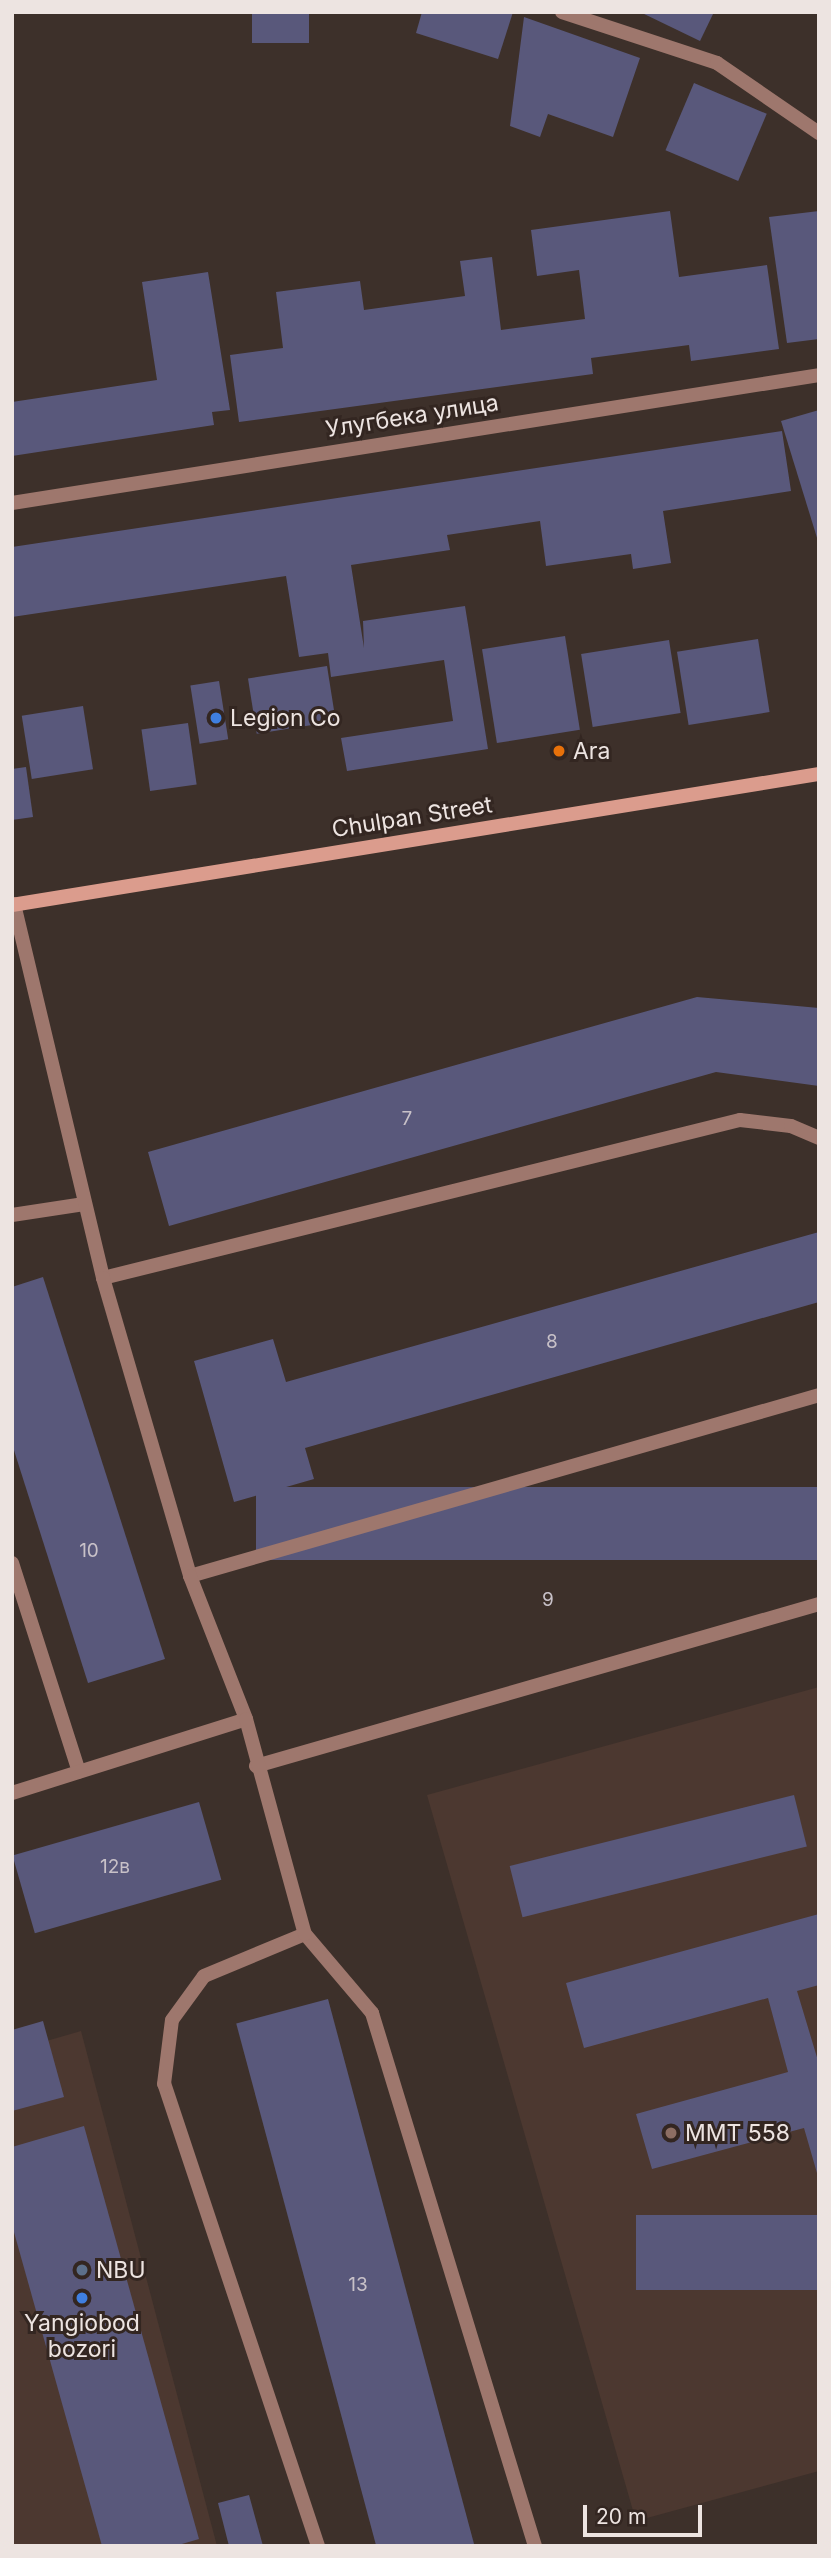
<!DOCTYPE html>
<html>
<head>
<meta charset="utf-8">
<style>
	body { margin:0 }
	#map { position:relative; width:831px; height:2558px; overflow:hidden; background:#3d302a; font-family:Inter,sans-serif }
	div>[style] { position:absolute }
	[style*='--x'] { left:calc(var(--x)*1px); top:calc(var(--y)*1px); width:calc(var(--w)*1px); rotate:calc(var(--a)*1deg) }
	.built>* { inset:0; background:#4c3830 }
	.building>* { inset:0; background:#59587b; transform-origin:0 0 }
	.service>* { height:14px; margin:-7px; padding:0 7px; transform-origin:7px; border-radius:7px; background:#9e776d }
	.minor>* { height:14px; margin:-7px; padding:0 7px; transform-origin:7px; border-radius:7px; background:#9e776d }
	.secondary>* { height:14px; margin:-7px; padding:0 7px; transform-origin:7px; border-radius:7px; background:#db9c8d }
	.dots>* { width:19px; height:19px; translate:-50% -50%; box-sizing:border-box; border:4px solid #332621; border-radius:50% }
	span { translate:-50% -50%; white-space:nowrap; text-align:center; line-height:1.15; -webkit-text-stroke:6px #332621; paint-order:stroke }
	.number-label { font-size:19px; color:#c8c1c8 }
	.number-label span { -webkit-text-stroke-width:0 }
	.street-label { font-size:23px; color:#ede4e1 }
	.poi-label { font-size:23px; color:#ede4e1 }
	.left { translate:0 -50%; text-align:left }
	.frame { position:absolute; inset:0; border:14px solid #ede4e1; pointer-events:none }
	.scale { position:absolute; left:583px; top:2505px; width:119px; height:32px; box-sizing:border-box; border:4px solid #ede4e1; border-top:0; padding-left:9px; font-size:21px; line-height:24px; white-space:nowrap; color:#ede4e1; -webkit-text-stroke:5px #332621; paint-order:stroke }
</style>
</head>
<body>
<div id="map">
	<div class="built">
		<i style="clip-path:polygon(819px 1687px,819px 2471px,636px 2521px,427px 1795px)"></i>
		<i style="clip-path:polygon(81px 2031px,217px 2546px,12px 2546px,12px 2051px)"></i>
	</div>
	<div class="building">
		<i style="left:252px;top:12px;width:57px;height:31px"></i>
		<i style="clip-path:polygon(422px 12px,513px 12px,498px 59px,416px 33px)"></i>
		<i style="clip-path:polygon(640px 12px,714px 12px,700px 41px)"></i>
		<i style="clip-path:polygon(524px 17px,640px 58px,613px 137px,548px 114px,540px 137px,510px 126px)"></i>
		<i style="left:694px;top:83px;width:79px;height:73px;rotate:23deg"></i>
		<i style="clip-path:polygon(670px 211px,679px 277px,767px 265px,779px 349px,691px 361px,689px 345px,591px 358px,593px 374px,239px 422px,230px 355px,283px 348px,276px 292px,360px 281px,364px 310px,465px 296px,460px 261px,492px 257px,501px 330px,585px 319px,579px 270px,537px 276px,531px 230px)"></i>
		<i style="clip-path:polygon(819px 211px,819px 339px,787px 343px,769px 217px)"></i>
		<i style="clip-path:polygon(208px 272px,230px 410px,212px 412px,214px 425px,12px 456px,12px 402px,157px 380px,142px 282px)"></i>
		<i style="clip-path:polygon(819px 410px,819px 541px,818px 541px,781px 421px)"></i>
		<i style="clip-path:polygon(782px 431px,791px 491px,663px 511px,671px 563px,633px 569px,631px 554px,546px 566px,540px 521px,447px 535px,450px 550px,351px 565px,364px 648px,363px 621px,465px 606px,488px 749px,347px 771px,341px 738px,453px 721px,444px 660px,331px 677px,328px 653px,299px 657px,286px 576px,12px 617px,12px 547px)"></i>
		<i style="left:565px;top:636px;width:95px;height:84px;rotate:81deg"></i>
		<i style="left:758px;top:639px;width:74px;height:82px;rotate:81deg"></i>
		<i style="left:669px;top:640px;width:74px;height:89px;rotate:81deg"></i>
		<i style="left:327px;top:666px;width:56px;height:80px;rotate:81deg"></i>
		<i style="left:219px;top:681px;width:59px;height:29px;rotate:81deg"></i>
		<i style="left:83px;top:706px;width:64px;height:62px;rotate:81deg"></i>
		<i style="left:188px;top:723px;width:62px;height:47px;rotate:82deg"></i>
		<i style="clip-path:polygon(26px 767px,33px 817px,12px 820px,12px 769px)"></i>
		<i style="clip-path:polygon(697px 997px,819px 1008px,819px 1086px,716px 1072px,169px 1226px,148px 1152px)"></i>
		<i style="clip-path:polygon(819px 1232px,819px 1302px,305px 1448px,314px 1479px,234px 1502px,194px 1361px,273px 1339px,286px 1382px)"></i>
		<i style="clip-path:polygon(43px 1277px,165px 1659px,88px 1683px,12px 1444px,12px 1287px)"></i>
		<i style="left:819px;top:1487px;width:73px;height:563px;rotate:90deg"></i>
		<i style="left:794px;top:1795px;width:53px;height:293px;rotate:76deg"></i>
		<i style="left:199px;top:1802px;width:81px;height:194px;rotate:74deg"></i>
		<i style="clip-path:polygon(819px 1914px,819px 1985px,797px 1991px,819px 2064px,819px 2180px,804px 2128px,652px 2169px,636px 2114px,788px 2072px,768px 1998px,584px 2048px,566px 1983px)"></i>
		<i style="left:328px;top:1999px;width:567px;height:95px;rotate:75deg"></i>
		<i style="clip-path:polygon(43px 2021px,64px 2097px,12px 2111px,12px 2030px)"></i>
		<i style="clip-path:polygon(84px 2126px,199px 2539px,175px 2546px,102px 2546px,12px 2225px,12px 2147px)"></i>
		<i style="left:819px;top:2215px;width:75px;height:183px;rotate:90deg"></i>
		<i style="clip-path:polygon(249px 2495px,263px 2546px,229px 2546px,218px 2503px)"></i>
	</div>
	<div class="service">
		<i style="--x:12;--y:1215;--w:73;--a:-8.7"></i>
		<i style="--x:103;--y:1278;--w:656;--a:-13.93"></i>
		<i style="--x:740;--y:1120;--w:51;--a:6.7"></i>
		<i style="--x:791;--y:1126;--w:30;--a:23"></i>
		<i style="--x:12;--y:1563;--w:219;--a:72.2"></i>
		<i style="--x:190;--y:1576;--w:655;--a:-16.05"></i>
		<i style="--x:256;--y:1766;--w:586;--a:-16.05"></i>
		<i style="--x:12;--y:1793;--w:245;--a:-17.5"></i>
		<i style="--x:318;--y:2546;--w:487;--a:-108.4"></i>
		<i style="--x:164;--y:2084;--w:64;--a:-82.9"></i>
		<i style="--x:172;--y:2020;--w:54;--a:-54"></i>
		<i style="--x:204;--y:1976;--w:109;--a:-22.6"></i>
		<i style="--x:305;--y:1934;--w:104;--a:49.7"></i>
		<i style="--x:372;--y:2013;--w:557;--a:73"></i>
	</div>
	<div class="minor">
		<i style="--x:562;--y:12;--w:163;--a:18.2"></i>
		<i style="--x:717;--y:63;--w:124;--a:34.5"></i>
		<i style="--x:12;--y:503;--w:817;--a:-9.01"></i>
		<i style="--x:14;--y:904;--w:384;--a:76.6"></i>
		<i style="--x:103;--y:1278;--w:310;--a:73.7"></i>
		<i style="--x:190;--y:1576;--w:154;--a:68.6"></i>
		<i style="--x:246;--y:1719;--w:223;--a:74.7"></i>
	</div>
	<div class="secondary">
		<i style="--x:12;--y:905;--w:818;--a:-9.22"></i>
	</div>
	<div class="dots">
		<i style="left:216px;top:718px;background:#3f7fe0"></i>
		<i style="left:559px;top:751px;background:#e8710a"></i>
		<i style="left:671px;top:2133px;background:#8d6e63"></i>
		<i style="left:82px;top:2270px;background:#5c6f8a"></i>
		<i style="left:82px;top:2298px;background:#3f7fe0"></i>
	</div>
	<div class="number-label">
		<span style="left:407px;top:1119px">7</span>
		<span style="left:552px;top:1342px">8</span>
		<span style="left:89px;top:1551px">10</span>
		<span style="left:548px;top:1600px">9</span>
		<span style="left:115px;top:1867px">12в</span>
		<span style="left:358px;top:2285px">13</span>
	</div>
	<div class="street-label">
		<span style="left:412px;top:416px;rotate:-9deg">Улугбека улица</span>
		<span style="left:412px;top:817px;rotate:-9deg">Chulpan Street</span>
	</div>
	<div class="poi-label">
		<span class="left" style="left:230px;top:718px">Legion Co</span>
		<span class="left" style="left:573px;top:751px">Ara</span>
		<span class="left" style="left:685px;top:2133px">MMT 558</span>
		<span class="left" style="left:96px;top:2270px">NBU</span>
		<span style="left:82px;top:2336px">Yangiobod<br>bozori</span>
	</div>
	<div class="frame"></div>
	<div class="scale">20 m</div>
</div>
</body>
</html>
